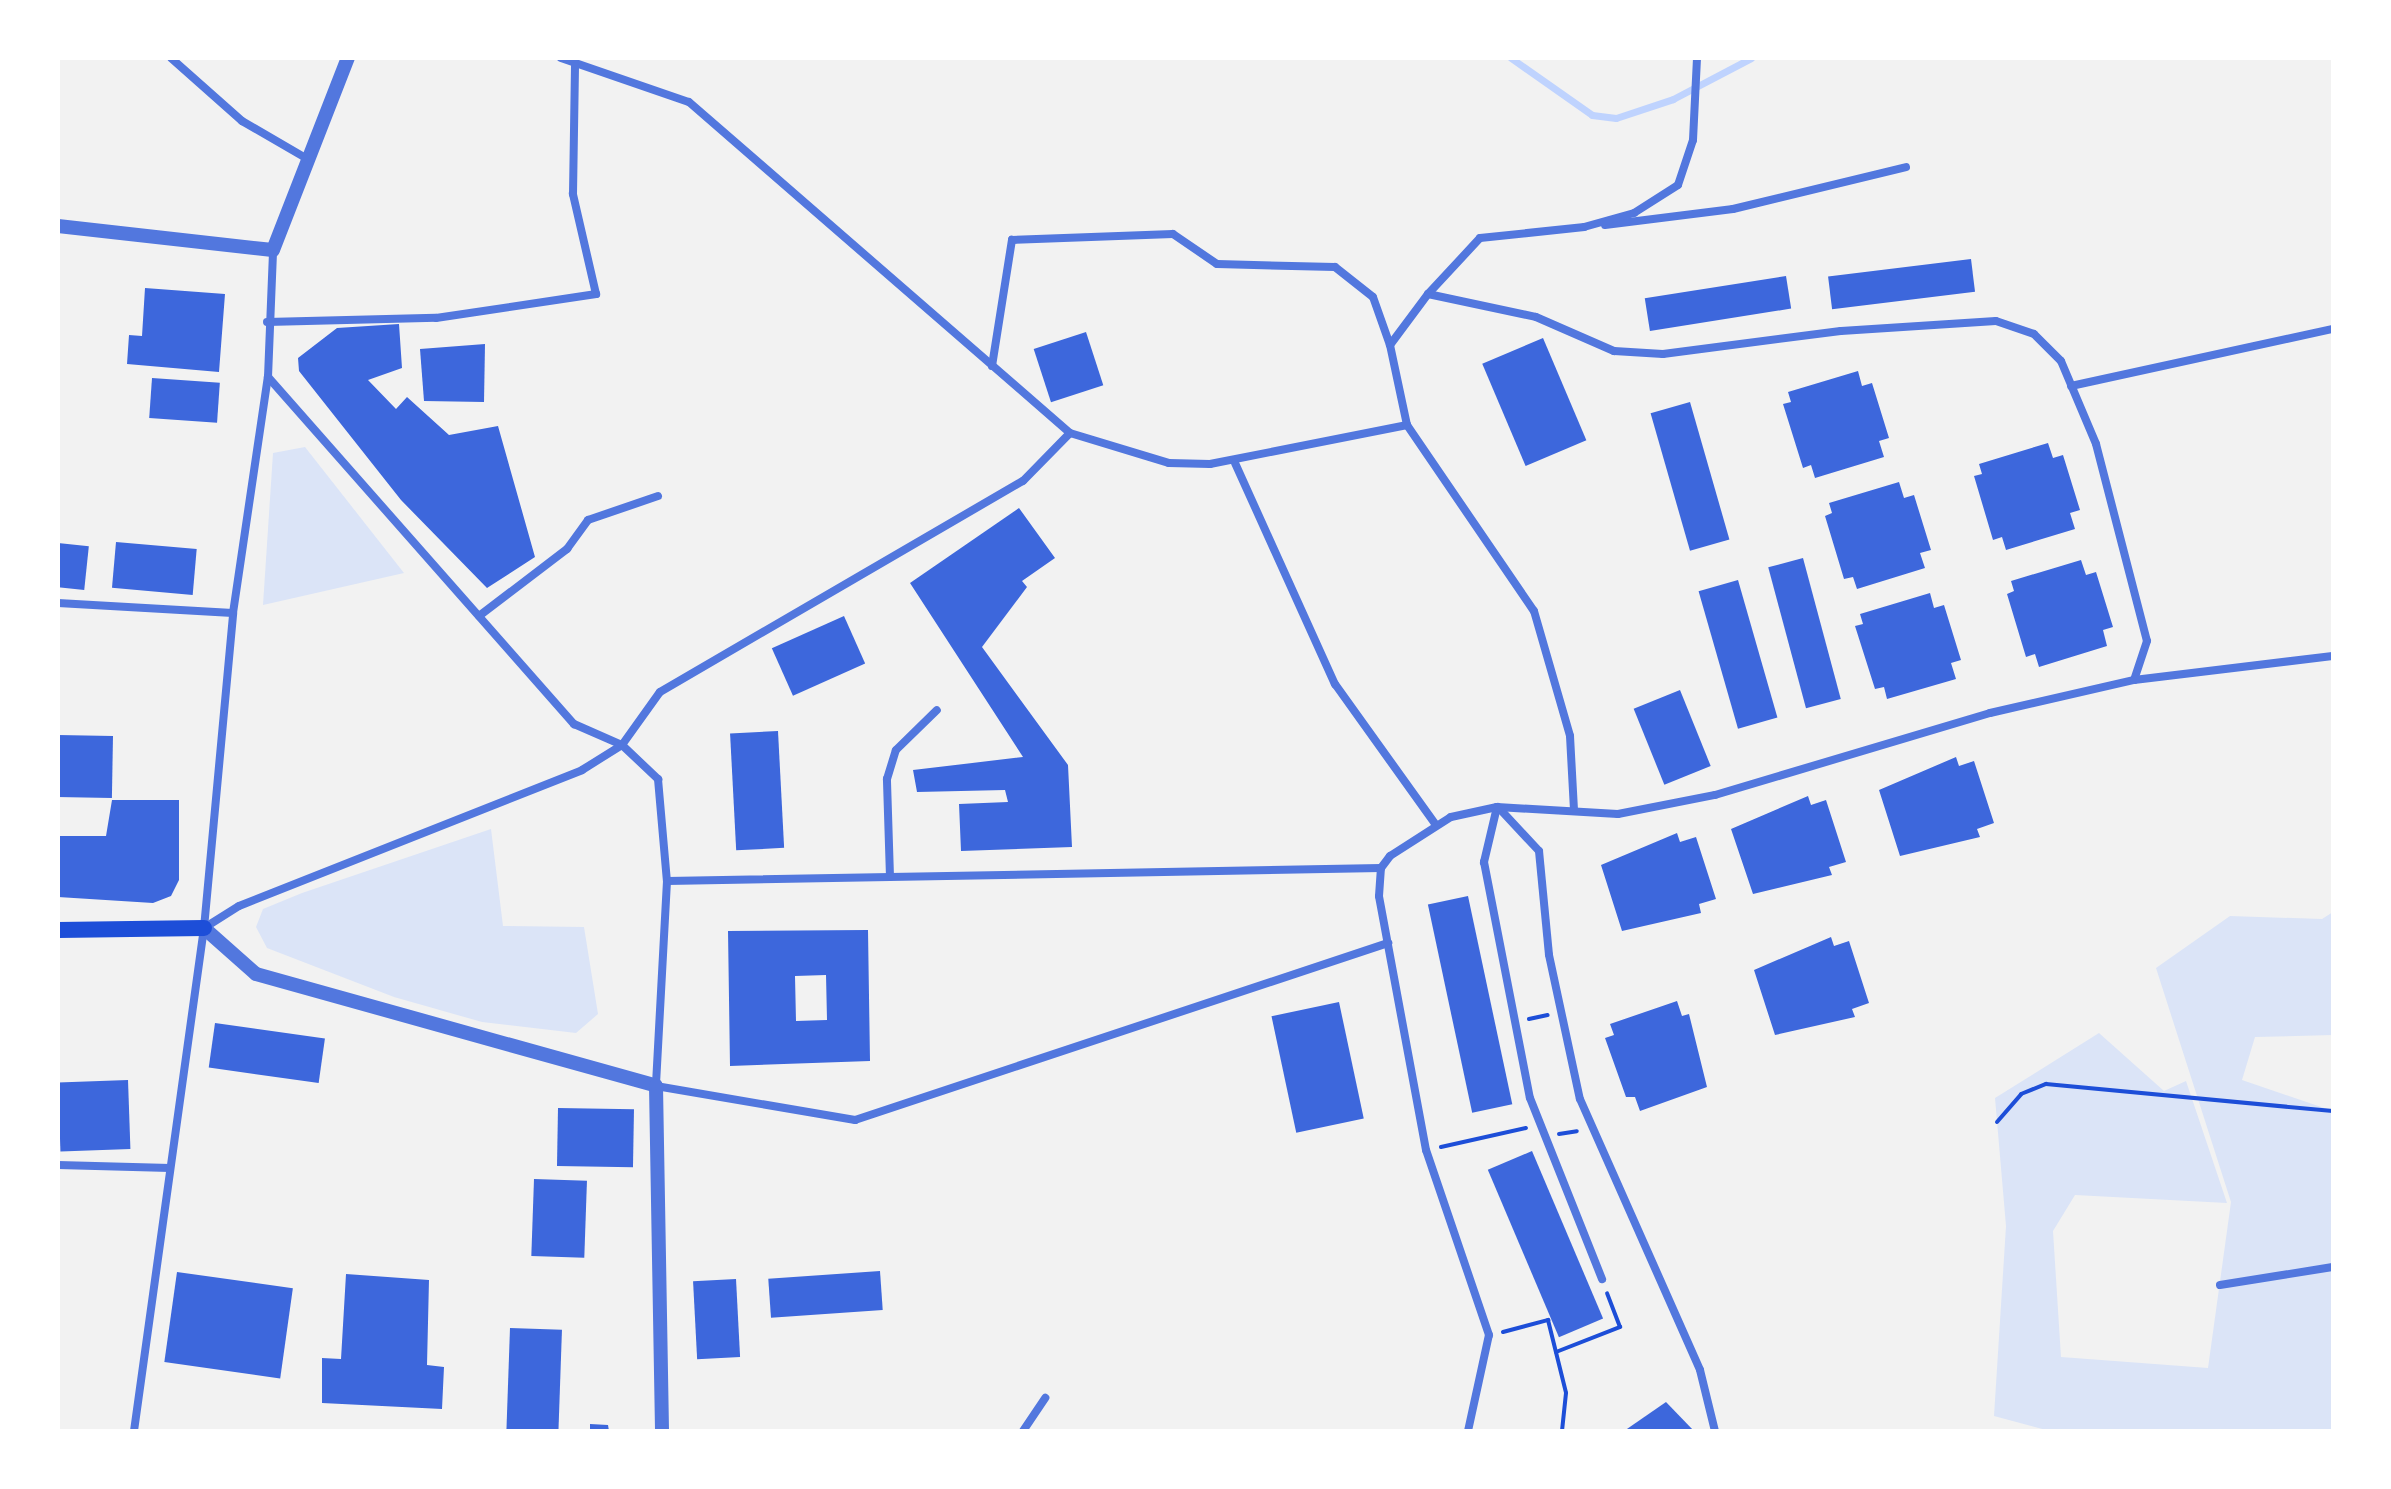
<!DOCTYPE html>
<html>
<head>
<meta charset="utf-8">
<style>
	body { margin:0 }
	#map { position:relative; width:2391px; height:1489px; overflow:hidden; background:#f2f2f2; font-family:Montserrat,sans-serif }
	div>[style] { position:absolute }
	[style*='--x'] { left:calc(var(--x)*1px); top:calc(var(--y)*1px); width:calc(var(--w)*1px); rotate:calc(var(--a)*1deg) }
	.green>* { inset:0; background:#dbe4f7 }
	.stream>* { height:7px; margin:-3.5px; padding:0 3.5px; transform-origin:3.5px; border-radius:3.5px; background:#bfd3fe }
	.building>* { inset:0; background:#3d67dc; transform-origin:0 0 }
	.path>* { height:4px; margin:-2px; padding:0 2px; transform-origin:2px; border-radius:2px; background:#1d4ed8 }
	.minor>* { height:8px; margin:-4px; padding:0 4px; transform-origin:4px; border-radius:4px; background:#5277de }
	.tertiary>* { height:14px; margin:-7px; padding:0 7px; transform-origin:7px; border-radius:7px; background:#5277de }
	.secondary>* { height:16px; margin:-8px; padding:0 8px; transform-origin:8px; border-radius:8px; background:#1d4ed8 }
	span { translate:-50% -50%; white-space:nowrap; text-align:center; line-height:1.15; -webkit-text-stroke:7px #fff; paint-order:stroke }
	.frame { position:absolute; inset:0; border:60px solid #fff; pointer-events:none }
</style>
</head>
<body>
<div id="map">
	<div class="green">
		<i style="clip-path:polygon(305px 447px,404px 573px,263px 605px,273px 453px)"></i>
		<i style="clip-path:polygon(491px 829px,503px 926px,584px 927px,598px 1014px,576px 1033px,482px 1022px,394px 997px,267px 948px,256px 927px,263px 909px,302px 893px)"></i>
		<i style="clip-path:polygon(2333px 912px,2333px 1035px,2255px 1037px,2242px 1080px,2333px 1111px,2333px 1431px,2050px 1431px,1994px 1416px,2006px 1226px,1995px 1098px,2099px 1033px,2164px 1091px,2186px 1081px,2227px 1203px,2075px 1195px,2053px 1231px,2061px 1357px,2208px 1368px,2231px 1202px,2156px 968px,2230px 916px,2322px 919px)"></i>
	</div>
	<div class="stream">
		<i style="--x:1511;--y:58;--w:99;--a:35.1"></i>
		<i style="--x:1592;--y:115;--w:24;--a:7"></i>
		<i style="--x:1616;--y:118;--w:60;--a:-18.4"></i>
		<i style="--x:1673;--y:99;--w:88;--a:-27.7"></i>
	</div>
	<div class="building">
		<i style="left:1971px;top:259px;width:33px;height:144px;rotate:83deg"></i>
		<i style="left:1786px;top:276px;width:33px;height:143px;rotate:81deg"></i>
		<i style="clip-path:polygon(145px 288px,225px 294px,219px 372px,127px 364px,129px 335px,142px 336px)"></i>
		<i style="clip-path:polygon(399px 324px,402px 368px,368px 380px,396px 409px,407px 397px,449px 435px,498px 426px,535px 557px,487px 588px,401px 500px,299px 371px,298px 358px,337px 328px)"></i>
		<i style="left:1086px;top:332px;width:56px;height:55px;rotate:72deg"></i>
		<i style="left:1543px;top:338px;width:111px;height:66px;rotate:67deg"></i>
		<i style="clip-path:polygon(485px 344px,484px 402px,424px 401px,420px 349px)"></i>
		<i style="clip-path:polygon(1858px 371px,1862px 386px,1872px 383px,1889px 438px,1879px 441px,1884px 457px,1815px 478px,1811px 465px,1803px 468px,1783px 404px,1791px 402px,1788px 392px)"></i>
		<i style="left:152px;top:378px;width:68px;height:40px;rotate:4deg"></i>
		<i style="left:1690px;top:402px;width:143px;height:41px;rotate:74deg"></i>
		<i style="clip-path:polygon(2048px 443px,2053px 458px,2063px 455px,2080px 510px,2070px 513px,2075px 529px,2006px 550px,2002px 537px,1993px 540px,1974px 476px,1982px 474px,1979px 464px)"></i>
		<i style="clip-path:polygon(1899px 482px,1904px 498px,1914px 495px,1931px 550px,1920px 553px,1925px 568px,1857px 589px,1853px 577px,1844px 579px,1825px 516px,1832px 513px,1829px 503px)"></i>
		<i style="clip-path:polygon(1019px 508px,1055px 558px,1022px 581px,1027px 587px,982px 647px,1068px 765px,1072px 847px,961px 851px,959px 804px,1008px 802px,1005px 790px,917px 792px,913px 770px,1023px 757px,910px 583px)"></i>
		<i style="left:116px;top:542px;width:81px;height:46px;rotate:5deg"></i>
		<i style="left:58px;top:543px;width:31px;height:44px;rotate:6deg"></i>
		<i style="left:1803px;top:558px;width:146px;height:36px;rotate:75deg"></i>
		<i style="clip-path:polygon(2081px 560px,2086px 575px,2096px 572px,2113px 627px,2103px 630px,2107px 646px,2039px 667px,2035px 654px,2026px 657px,2007px 594px,2014px 591px,2011px 581px)"></i>
		<i style="left:1738px;top:580px;width:143px;height:41px;rotate:74deg"></i>
		<i style="clip-path:polygon(1930px 593px,1934px 608px,1944px 605px,1961px 660px,1951px 663px,1956px 679px,1887px 699px,1884px 687px,1875px 689px,1855px 626px,1863px 624px,1860px 614px)"></i>
		<i style="left:844px;top:616px;width:52px;height:79px;rotate:66deg"></i>
		<i style="left:1680px;top:690px;width:82px;height:50px;rotate:68deg"></i>
		<i style="left:778px;top:731px;width:117px;height:48px;rotate:87deg"></i>
		<i style="left:58px;top:735px;width:55px;height:62px;rotate:1deg"></i>
		<i style="clip-path:polygon(1956px 757px,1959px 766px,1974px 761px,1994px 823px,1977px 829px,1980px 837px,1900px 856px,1879px 790px)"></i>
		<i style="clip-path:polygon(1808px 796px,1811px 805px,1826px 800px,1846px 862px,1829px 867px,1832px 875px,1753px 894px,1731px 829px)"></i>
		<i style="clip-path:polygon(112px 800px,179px 800px,179px 880px,171px 896px,153px 903px,58px 897px,58px 836px,106px 836px)"></i>
		<i style="clip-path:polygon(1677px 833px,1680px 842px,1696px 837px,1716px 899px,1699px 904px,1701px 913px,1622px 931px,1601px 865px)"></i>
		<i style="left:1468px;top:896px;width:213px;height:41px;rotate:78deg"></i>
		<i style="clip-path:polygon(evenodd,868px 930px,870px 1061px,730px 1066px,728px 931px,868px 930px,826px 975px,827px 1020px,796px 1021px,795px 976px,826px 975px)"></i>
		<i style="clip-path:polygon(1831px 937px,1834px 946px,1849px 941px,1869px 1003px,1852px 1009px,1855px 1017px,1775px 1035px,1754px 970px)"></i>
		<i style="clip-path:polygon(1677px 1001px,1682px 1016px,1689px 1014px,1707px 1087px,1640px 1111px,1635px 1097px,1626px 1097px,1605px 1038px,1614px 1035px,1610px 1024px)"></i>
		<i style="left:1339px;top:1002px;width:119px;height:69px;rotate:78deg"></i>
		<i style="left:215px;top:1023px;width:111px;height:45px;rotate:8deg"></i>
		<i style="left:128px;top:1080px;width:69px;height:70px;rotate:88deg"></i>
		<i style="left:558px;top:1108px;width:76px;height:58px;rotate:1deg"></i>
		<i style="left:1532px;top:1151px;width:182px;height:48px;rotate:67deg"></i>
		<i style="left:534px;top:1179px;width:53px;height:77px;rotate:2deg"></i>
		<i style="left:880px;top:1271px;width:39px;height:112px;rotate:86deg"></i>
		<i style="left:177px;top:1272px;width:117px;height:91px;rotate:8deg"></i>
		<i style="clip-path:polygon(346px 1274px,429px 1280px,427px 1365px,444px 1367px,442px 1409px,322px 1403px,322px 1358px,341px 1359px)"></i>
		<i style="left:736px;top:1279px;width:78px;height:43px;rotate:87deg"></i>
		<i style="left:510px;top:1328px;width:52px;height:103px;rotate:2deg"></i>
		<i style="clip-path:polygon(1666px 1402px,1694px 1431px,1624px 1431px)"></i>
		<i style="clip-path:polygon(590px 1424px,608px 1425px,609px 1431px,590px 1431px)"></i>
	</div>
	<div class="path">
		<i style="--x:1529;--y:1019;--w:19;--a:-12"></i>
		<i style="--x:1997;--y:1122;--w:37;--a:-49"></i>
		<i style="--x:2021;--y:1094;--w:27;--a:-22"></i>
		<i style="--x:2046;--y:1084;--w:288;--a:5.4"></i>
		<i style="--x:1559;--y:1134;--w:18;--a:-9"></i>
		<i style="--x:1441;--y:1147;--w:87;--a:-12.6"></i>
		<i style="--x:1503;--y:1332;--w:47;--a:-14.9"></i>
		<i style="--x:1548;--y:1320;--w:75;--a:76.1"></i>
		<i style="--x:1566;--y:1393;--w:38;--a:96"></i>
		<i style="--x:1556;--y:1352;--w:69;--a:-21.3"></i>
		<i style="--x:1620;--y:1327;--w:36;--a:-111"></i>
	</div>
	<div class="minor">
		<i style="--x:171;--y:58;--w:95;--a:41.6"></i>
		<i style="--x:242;--y:121;--w:72;--a:30.1"></i>
		<i style="--x:561;--y:58;--w:135;--a:19"></i>
		<i style="--x:689;--y:102;--w:505;--a:40.98"></i>
		<i style="--x:1070;--y:433;--w:103;--a:16.9"></i>
		<i style="--x:1169;--y:463;--w:41;--a:1.4"></i>
		<i style="--x:1210;--y:464;--w:201;--a:-11.2"></i>
		<i style="--x:1407;--y:425;--w:225;--a:55.7"></i>
		<i style="--x:1534;--y:611;--w:130;--a:73.9"></i>
		<i style="--x:1570;--y:736;--w:75;--a:86.9"></i>
		<i style="--x:1605;--y:225;--w:129;--a:-7.1"></i>
		<i style="--x:1733;--y:209;--w:178;--a:-13.6"></i>
		<i style="--x:1428;--y:294;--w:110;--a:12"></i>
		<i style="--x:1536;--y:317;--w:85;--a:23.6"></i>
		<i style="--x:1614;--y:351;--w:49;--a:3.5"></i>
		<i style="--x:1663;--y:354;--w:179;--a:-7.4"></i>
		<i style="--x:1841;--y:331;--w:155;--a:-3.7"></i>
		<i style="--x:1996;--y:321;--w:40;--a:18.9"></i>
		<i style="--x:2034;--y:334;--w:38;--a:45"></i>
		<i style="--x:2061;--y:361;--w:90;--a:67.1"></i>
		<i style="--x:2096;--y:444;--w:203;--a:75.5"></i>
		<i style="--x:2147;--y:641;--w:41;--a:108.4"></i>
		<i style="--x:267;--y:322;--w:169;--a:-1.4"></i>
		<i style="--x:436;--y:318;--w:162;--a:-8.5"></i>
		<i style="--x:596;--y:294;--w:103;--a:-103"></i>
		<i style="--x:573;--y:194;--w:128;--a:-89.1"></i>
		<i style="--x:992;--y:366;--w:128;--a:-81"></i>
		<i style="--x:1012;--y:240;--w:161;--a:-2.1"></i>
		<i style="--x:1173;--y:234;--w:53;--a:34.3"></i>
		<i style="--x:1217;--y:264;--w:118;--a:1.5"></i>
		<i style="--x:1335;--y:267;--w:48;--a:38.3"></i>
		<i style="--x:1373;--y:297;--w:51;--a:70.5"></i>
		<i style="--x:268;--y:377;--w:463;--a:48.6"></i>
		<i style="--x:574;--y:724;--w:52;--a:23.6"></i>
		<i style="--x:622;--y:745;--w:65;--a:-54.4"></i>
		<i style="--x:660;--y:692;--w:420;--a:-30.2"></i>
		<i style="--x:1023;--y:481;--w:67;--a:-45.6"></i>
		<i style="--x:2071;--y:386;--w:268;--a:-12.3"></i>
		<i style="--x:1407;--y:425;--w:82;--a:-102"></i>
		<i style="--x:1390;--y:345;--w:64;--a:-53.3"></i>
		<i style="--x:1428;--y:294;--w:76;--a:-47.1"></i>
		<i style="--x:1480;--y:238;--w:105;--a:-6"></i>
		<i style="--x:1584;--y:227;--w:52;--a:-15.6"></i>
		<i style="--x:1634;--y:213;--w:52;--a:-32.5"></i>
		<i style="--x:1678;--y:185;--w:47;--a:-71.6"></i>
		<i style="--x:1693;--y:140;--w:82;--a:-87.2"></i>
		<i style="--x:1235;--y:463;--w:243;--a:65.7"></i>
		<i style="--x:1335;--y:684;--w:173;--a:54.4"></i>
		<i style="--x:58;--y:603;--w:175;--a:3.3"></i>
		<i style="--x:479;--y:616;--w:111;--a:-37.3"></i>
		<i style="--x:567;--y:549;--w:36;--a:-54"></i>
		<i style="--x:588;--y:520;--w:74;--a:-18.9"></i>
		<i style="--x:1497;--y:807;--w:57;--a:103.3"></i>
		<i style="--x:1484;--y:862;--w:240;--a:79"></i>
		<i style="--x:1530;--y:1098;--w:195;--a:68.3"></i>
		<i style="--x:1498;--y:807;--w:60;--a:47"></i>
		<i style="--x:1539;--y:851;--w:104;--a:84.5"></i>
		<i style="--x:1549;--y:955;--w:147;--a:77.9"></i>
		<i style="--x:1580;--y:1099;--w:296;--a:66.1"></i>
		<i style="--x:1700;--y:1370;--w:63;--a:76.2"></i>
		<i style="--x:890;--y:877;--w:98;--a:-91.8"></i>
		<i style="--x:887;--y:779;--w:30;--a:-73"></i>
		<i style="--x:896;--y:750;--w:57;--a:-44.3"></i>
		<i style="--x:667;--y:881;--w:714;--a:-1.04"></i>
		<i style="--x:204;--y:928;--w:41;--a:-32.2"></i>
		<i style="--x:239;--y:906;--w:369;--a:-21.6"></i>
		<i style="--x:582;--y:770;--w:47;--a:-32"></i>
		<i style="--x:622;--y:745;--w:50;--a:43.4"></i>
		<i style="--x:658;--y:779;--w:102;--a:85"></i>
		<i style="--x:667;--y:881;--w:205;--a:93.1"></i>
		<i style="--x:656;--y:1086;--w:202;--a:9.7"></i>
		<i style="--x:855;--y:1120;--w:562;--a:-18.37"></i>
		<i style="--x:58;--y:1165;--w:112;--a:1.5"></i>
		<i style="--x:2220;--y:1285;--w:114;--a:-9.1"></i>
		<i style="--x:134;--y:1431;--w:508;--a:-82.08"></i>
		<i style="--x:204;--y:928;--w:316;--a:-84.7"></i>
		<i style="--x:233;--y:613;--w:239;--a:-81.6"></i>
		<i style="--x:268;--y:377;--w:127;--a:-87.7"></i>
		<i style="--x:1023;--y:1431;--w:40;--a:-56"></i>
		<i style="--x:1468;--y:1431;--w:98;--a:-77.7"></i>
		<i style="--x:1489;--y:1335;--w:195;--a:-108.8"></i>
		<i style="--x:1426;--y:1150;--w:258;--a:-100.5"></i>
		<i style="--x:1379;--y:896;--w:28;--a:-86"></i>
		<i style="--x:1381;--y:868;--w:15;--a:-53"></i>
		<i style="--x:1390;--y:856;--w:72;--a:-32.6"></i>
		<i style="--x:1451;--y:817;--w:47;--a:-12.3"></i>
		<i style="--x:1497;--y:807;--w:121;--a:3.3"></i>
		<i style="--x:1618;--y:814;--w:99;--a:-11.1"></i>
		<i style="--x:1715;--y:795;--w:287;--a:-16.6"></i>
		<i style="--x:1990;--y:713;--w:148;--a:-12.9"></i>
		<i style="--x:2134;--y:680;--w:200;--a:-6.9"></i>
	</div>
	<div class="tertiary">
		<i style="--x:58;--y:226;--w:216;--a:6.4"></i>
		<i style="--x:273;--y:250;--w:206;--a:-68.7"></i>
		<i style="--x:204;--y:928;--w:69;--a:41.5"></i>
		<i style="--x:256;--y:974;--w:415;--a:15.6"></i>
		<i style="--x:656;--y:1086;--w:345;--a:89"></i>
	</div>
	<div class="secondary">
		<i style="--x:58;--y:930;--w:146;--a:-0.8"></i>
	</div>
	<div class="frame"></div>
</div>
</body>
</html>
